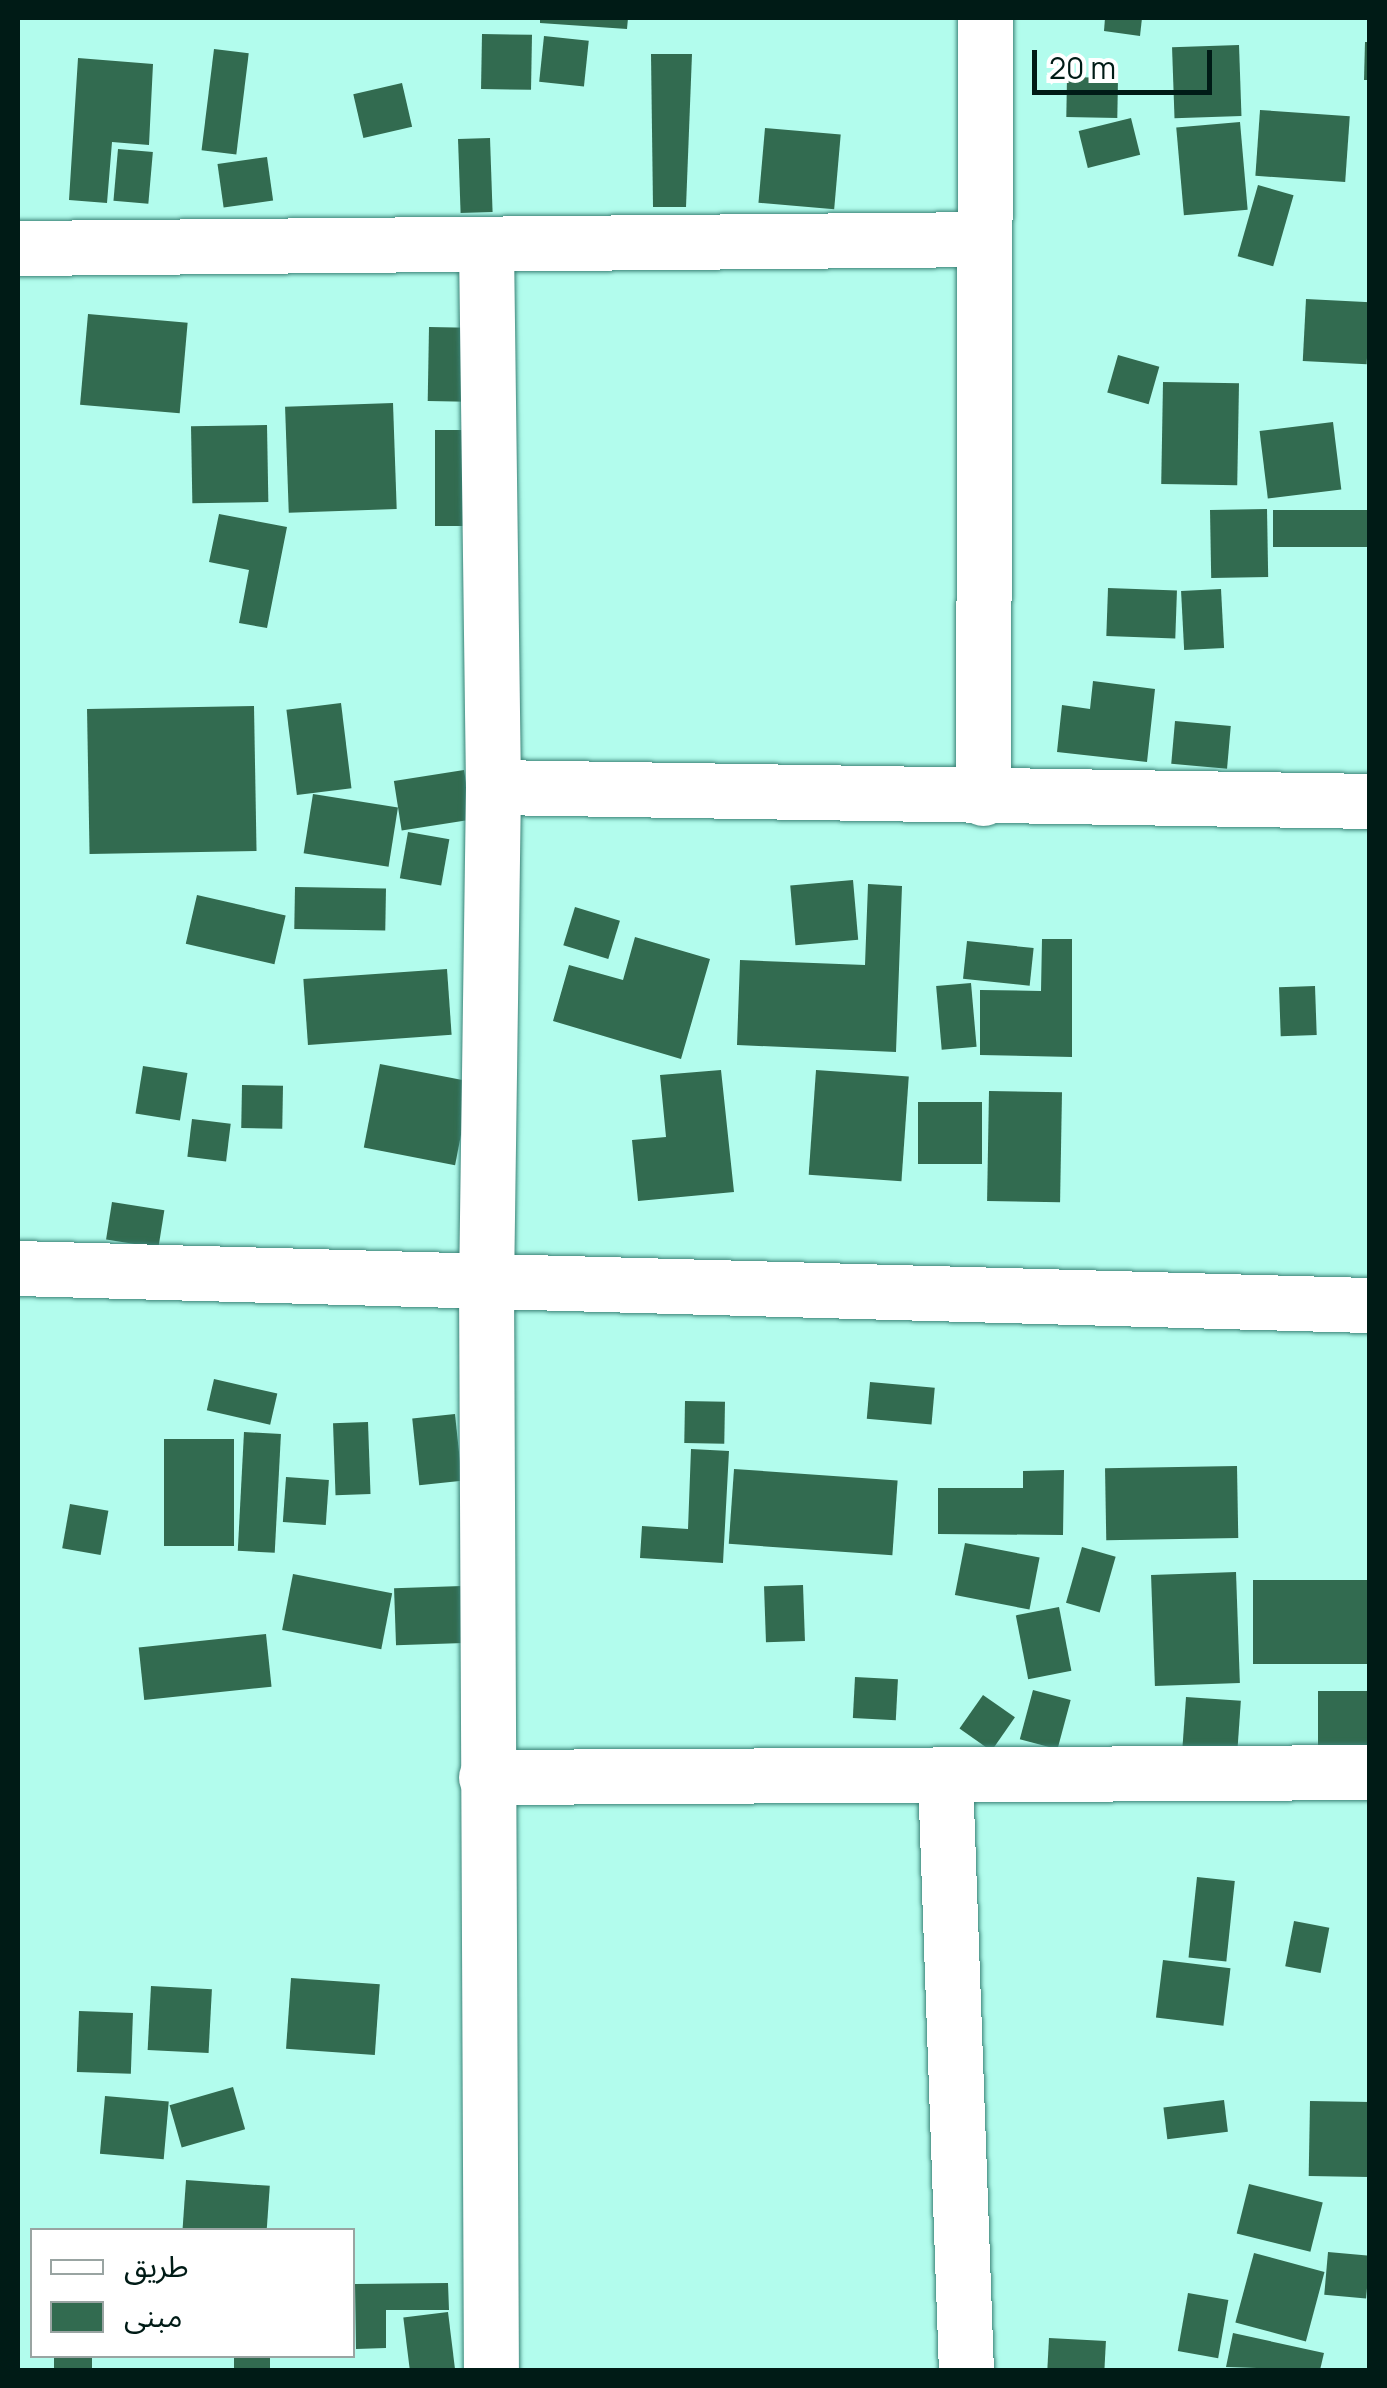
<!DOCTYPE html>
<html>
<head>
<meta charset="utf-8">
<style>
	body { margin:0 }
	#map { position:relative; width:1387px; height:2388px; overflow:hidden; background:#b2fced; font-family:Manrope,"Noto Sans Arabic",sans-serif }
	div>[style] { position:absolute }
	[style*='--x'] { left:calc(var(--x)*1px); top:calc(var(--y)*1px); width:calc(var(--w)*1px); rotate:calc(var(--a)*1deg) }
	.building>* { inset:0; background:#326b50; transform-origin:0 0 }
	.roads { filter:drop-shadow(0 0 2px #3a8276) drop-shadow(0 0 2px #3a8276) }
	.minor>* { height:55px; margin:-27.5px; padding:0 27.5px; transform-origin:27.5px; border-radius:27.5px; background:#fff }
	span { translate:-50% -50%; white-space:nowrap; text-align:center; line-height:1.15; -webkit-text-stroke:10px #fff; paint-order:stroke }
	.frame { position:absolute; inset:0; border:20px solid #001b16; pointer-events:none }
	.legend { position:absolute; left:30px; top:2228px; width:325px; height:130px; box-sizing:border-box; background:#fff; border:2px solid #99a4a2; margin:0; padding:12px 18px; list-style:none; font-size:30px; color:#001b16 }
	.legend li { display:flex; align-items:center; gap:20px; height:50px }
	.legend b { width:50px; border:2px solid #99a4a2 }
	.scale { position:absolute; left:1032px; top:50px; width:180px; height:45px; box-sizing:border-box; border:5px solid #001b16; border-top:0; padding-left:12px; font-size:30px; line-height:35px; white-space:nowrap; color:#001b16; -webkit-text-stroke:8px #fff; paint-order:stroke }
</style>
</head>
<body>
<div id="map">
	<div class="building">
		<i style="clip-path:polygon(540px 18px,628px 18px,627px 29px,540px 23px)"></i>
		<i style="clip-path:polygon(1105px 18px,1142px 18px,1140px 36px,1104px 31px)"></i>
		<i style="left:482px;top:34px;width:50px;height:55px;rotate:1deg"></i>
		<i style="left:544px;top:36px;width:45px;height:46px;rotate:6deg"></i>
		<i style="clip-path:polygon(1365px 42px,1370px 42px,1370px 80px,1364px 80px)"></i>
		<i style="left:1239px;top:45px;width:71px;height:67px;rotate:88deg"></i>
		<i style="left:214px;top:49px;width:35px;height:102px;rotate:7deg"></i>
		<i style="clip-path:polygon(651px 54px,692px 54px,686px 207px,653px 207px)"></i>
		<i style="clip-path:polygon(78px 58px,153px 64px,149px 145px,112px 142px,107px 203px,69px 200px)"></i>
		<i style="left:1067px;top:77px;width:51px;height:40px;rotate:1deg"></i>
		<i style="left:402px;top:83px;width:45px;height:50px;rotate:77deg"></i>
		<i style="left:1260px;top:110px;width:90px;height:66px;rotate:4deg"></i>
		<i style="left:1131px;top:118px;width:38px;height:54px;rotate:76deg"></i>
		<i style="left:1240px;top:122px;width:88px;height:64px;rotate:85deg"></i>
		<i style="left:765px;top:128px;width:76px;height:75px;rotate:5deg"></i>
		<i style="left:490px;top:138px;width:74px;height:32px;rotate:88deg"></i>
		<i style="left:118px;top:149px;width:35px;height:52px;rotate:5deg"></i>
		<i style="left:267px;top:157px;width:44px;height:50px;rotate:82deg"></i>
		<i style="left:1258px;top:185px;width:37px;height:74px;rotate:16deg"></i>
		<i style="left:1306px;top:299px;width:64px;height:62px;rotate:3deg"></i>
		<i style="left:88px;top:314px;width:100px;height:91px;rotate:5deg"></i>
		<i style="left:429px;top:327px;width:40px;height:74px;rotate:1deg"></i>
		<i style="left:1118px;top:355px;width:43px;height:39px;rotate:16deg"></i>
		<i style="left:1163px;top:382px;width:76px;height:102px;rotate:1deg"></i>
		<i style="left:393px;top:403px;width:106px;height:108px;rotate:88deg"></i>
		<i style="left:1333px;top:422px;width:68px;height:74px;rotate:83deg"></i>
		<i style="left:267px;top:425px;width:77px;height:76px;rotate:89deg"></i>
		<i style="left:435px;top:430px;width:37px;height:96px"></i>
		<i style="left:1267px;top:509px;width:68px;height:57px;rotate:89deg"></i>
		<i style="left:1370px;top:510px;width:37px;height:97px;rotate:90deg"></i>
		<i style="clip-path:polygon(219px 514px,287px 527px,267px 628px,239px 623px,249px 570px,209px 562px)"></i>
		<i style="left:1108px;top:588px;width:69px;height:48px;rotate:2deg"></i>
		<i style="left:1221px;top:589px;width:59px;height:40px;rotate:87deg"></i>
		<i style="clip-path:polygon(1093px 681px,1155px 689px,1147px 762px,1057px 752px,1062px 705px,1090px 709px)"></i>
		<i style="left:341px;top:703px;width:86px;height:55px;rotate:83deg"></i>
		<i style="left:254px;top:706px;width:145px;height:167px;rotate:89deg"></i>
		<i style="left:1175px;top:721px;width:56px;height:43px;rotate:5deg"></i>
		<i style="left:464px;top:770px;width:50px;height:71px;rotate:81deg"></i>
		<i style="left:313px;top:794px;width:86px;height:60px;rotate:9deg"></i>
		<i style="left:408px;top:832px;width:42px;height:47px;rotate:10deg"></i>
		<i style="left:853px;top:880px;width:60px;height:63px;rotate:85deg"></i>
		<i style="clip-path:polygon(868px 884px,902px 886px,896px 1052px,737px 1045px,740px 960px,865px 965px)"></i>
		<i style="left:295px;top:887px;width:91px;height:42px;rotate:1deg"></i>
		<i style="left:197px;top:895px;width:91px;height:50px;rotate:13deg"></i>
		<i style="left:575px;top:907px;width:47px;height:40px;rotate:17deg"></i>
		<i style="clip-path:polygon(635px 937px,710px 959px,681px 1059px,553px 1021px,569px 965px,623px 980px)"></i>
		<i style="clip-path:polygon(1042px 939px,1072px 939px,1072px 1057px,980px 1055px,980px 990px,1041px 991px)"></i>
		<i style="left:967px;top:941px;width:67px;height:38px;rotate:6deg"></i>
		<i style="left:447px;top:969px;width:66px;height:144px;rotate:86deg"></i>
		<i style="left:971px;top:983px;width:64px;height:35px;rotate:85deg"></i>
		<i style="left:1315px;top:986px;width:49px;height:36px;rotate:88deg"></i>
		<i style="left:380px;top:1064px;width:93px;height:85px;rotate:11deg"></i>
		<i style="left:143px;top:1066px;width:45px;height:48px;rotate:9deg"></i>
		<i style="clip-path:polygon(721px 1070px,734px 1192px,638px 1201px,632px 1140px,666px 1137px,660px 1075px)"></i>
		<i style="left:816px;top:1070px;width:93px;height:105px;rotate:4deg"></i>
		<i style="left:242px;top:1085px;width:41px;height:43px;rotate:1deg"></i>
		<i style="left:989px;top:1091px;width:73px;height:110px;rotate:1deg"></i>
		<i style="left:918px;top:1102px;width:64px;height:62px"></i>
		<i style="left:192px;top:1119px;width:39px;height:38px;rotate:7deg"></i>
		<i style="left:112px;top:1202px;width:53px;height:38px;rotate:9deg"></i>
		<i style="left:214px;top:1379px;width:65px;height:32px;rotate:13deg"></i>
		<i style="left:870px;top:1382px;width:65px;height:37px;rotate:5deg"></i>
		<i style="left:685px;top:1401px;width:40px;height:42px;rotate:1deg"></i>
		<i style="left:455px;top:1414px;width:67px;height:43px;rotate:84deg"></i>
		<i style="left:368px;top:1422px;width:72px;height:35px;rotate:88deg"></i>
		<i style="left:244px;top:1432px;width:37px;height:119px;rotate:3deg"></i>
		<i style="left:164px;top:1439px;width:70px;height:107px"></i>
		<i style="clip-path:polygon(691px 1449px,729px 1451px,723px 1563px,640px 1558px,642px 1526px,688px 1529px)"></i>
		<i style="left:1237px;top:1466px;width:72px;height:132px;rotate:89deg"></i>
		<i style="left:734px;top:1469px;width:164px;height:75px;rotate:4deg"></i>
		<i style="clip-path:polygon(1064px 1470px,1063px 1535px,938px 1534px,938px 1488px,1023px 1488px,1023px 1471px)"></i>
		<i style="left:286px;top:1477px;width:43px;height:45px;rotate:4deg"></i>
		<i style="left:70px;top:1504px;width:39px;height:45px;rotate:10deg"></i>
		<i style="left:965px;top:1543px;width:76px;height:53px;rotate:11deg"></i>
		<i style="left:1082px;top:1547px;width:35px;height:58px;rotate:16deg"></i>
		<i style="left:1236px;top:1572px;width:111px;height:85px;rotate:88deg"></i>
		<i style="left:293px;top:1574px;width:101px;height:57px;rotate:11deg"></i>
		<i style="left:1370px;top:1580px;width:84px;height:117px;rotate:90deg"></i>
		<i style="left:803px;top:1585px;width:56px;height:39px;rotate:88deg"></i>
		<i style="left:462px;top:1586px;width:57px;height:68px;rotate:88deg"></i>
		<i style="left:1059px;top:1607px;width:65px;height:44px;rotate:79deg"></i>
		<i style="left:266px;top:1634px;width:53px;height:128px;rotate:84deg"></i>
		<i style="left:855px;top:1677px;width:43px;height:41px;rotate:3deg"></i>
		<i style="left:1033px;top:1690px;width:39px;height:51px;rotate:15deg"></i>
		<i style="left:1318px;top:1691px;width:52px;height:60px"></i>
		<i style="left:983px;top:1695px;width:39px;height:41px;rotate:35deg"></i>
		<i style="left:1186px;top:1697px;width:55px;height:55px;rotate:4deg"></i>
		<i style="left:1197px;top:1877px;width:38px;height:81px;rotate:6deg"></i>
		<i style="left:1294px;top:1921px;width:36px;height:46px;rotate:11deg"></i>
		<i style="left:1163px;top:1960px;width:68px;height:58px;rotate:7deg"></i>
		<i style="left:291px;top:1978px;width:89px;height:71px;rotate:4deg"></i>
		<i style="left:151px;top:1986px;width:61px;height:64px;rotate:3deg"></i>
		<i style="left:79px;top:2011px;width:54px;height:61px;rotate:2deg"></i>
		<i style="left:233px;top:2087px;width:44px;height:66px;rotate:74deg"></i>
		<i style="left:105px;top:2096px;width:64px;height:58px;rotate:5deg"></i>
		<i style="left:1224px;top:2100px;width:32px;height:61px;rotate:83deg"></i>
		<i style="left:1310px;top:2101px;width:60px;height:75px;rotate:1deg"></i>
		<i style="left:186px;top:2180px;width:84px;height:50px;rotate:4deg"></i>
		<i style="left:1249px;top:2184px;width:76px;height:51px;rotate:14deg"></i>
		<i style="left:1328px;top:2252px;width:42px;height:43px;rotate:5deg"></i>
		<i style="left:1254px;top:2253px;width:73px;height:72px;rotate:15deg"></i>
		<i style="clip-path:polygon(448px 2283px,449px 2310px,386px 2310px,386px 2348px,356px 2349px,355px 2284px)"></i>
		<i style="left:1188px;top:2293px;width:41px;height:59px;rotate:10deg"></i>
		<i style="left:448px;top:2312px;width:58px;height:45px;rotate:83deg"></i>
		<i style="clip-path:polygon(1233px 2333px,1324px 2353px,1320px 2370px,1226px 2367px)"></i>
		<i style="left:1049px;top:2338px;width:57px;height:32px;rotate:3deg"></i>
		<i style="left:54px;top:2356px;width:38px;height:14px"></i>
		<i style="left:234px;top:2356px;width:36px;height:14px"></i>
	</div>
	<div class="roads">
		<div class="minor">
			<i style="--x:486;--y:246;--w:541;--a:89.26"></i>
			<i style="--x:493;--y:787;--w:494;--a:90.8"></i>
			<i style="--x:486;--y:1281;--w:1089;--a:89.74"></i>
			<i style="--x:18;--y:248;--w:966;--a:-0.53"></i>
			<i style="--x:493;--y:787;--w:877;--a:0.91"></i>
			<i style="--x:983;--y:798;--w:780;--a:-89.85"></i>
			<i style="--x:18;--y:1268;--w:1353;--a:1.57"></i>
			<i style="--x:945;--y:1776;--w:594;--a:87.98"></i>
			<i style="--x:486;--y:1777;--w:884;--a:-0.32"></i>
		</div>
	</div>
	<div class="frame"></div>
	<ul class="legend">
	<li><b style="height:12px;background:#fff"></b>طريق</li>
	<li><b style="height:28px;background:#326b50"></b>مبنى</li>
	</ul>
	<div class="scale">20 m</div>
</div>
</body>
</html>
